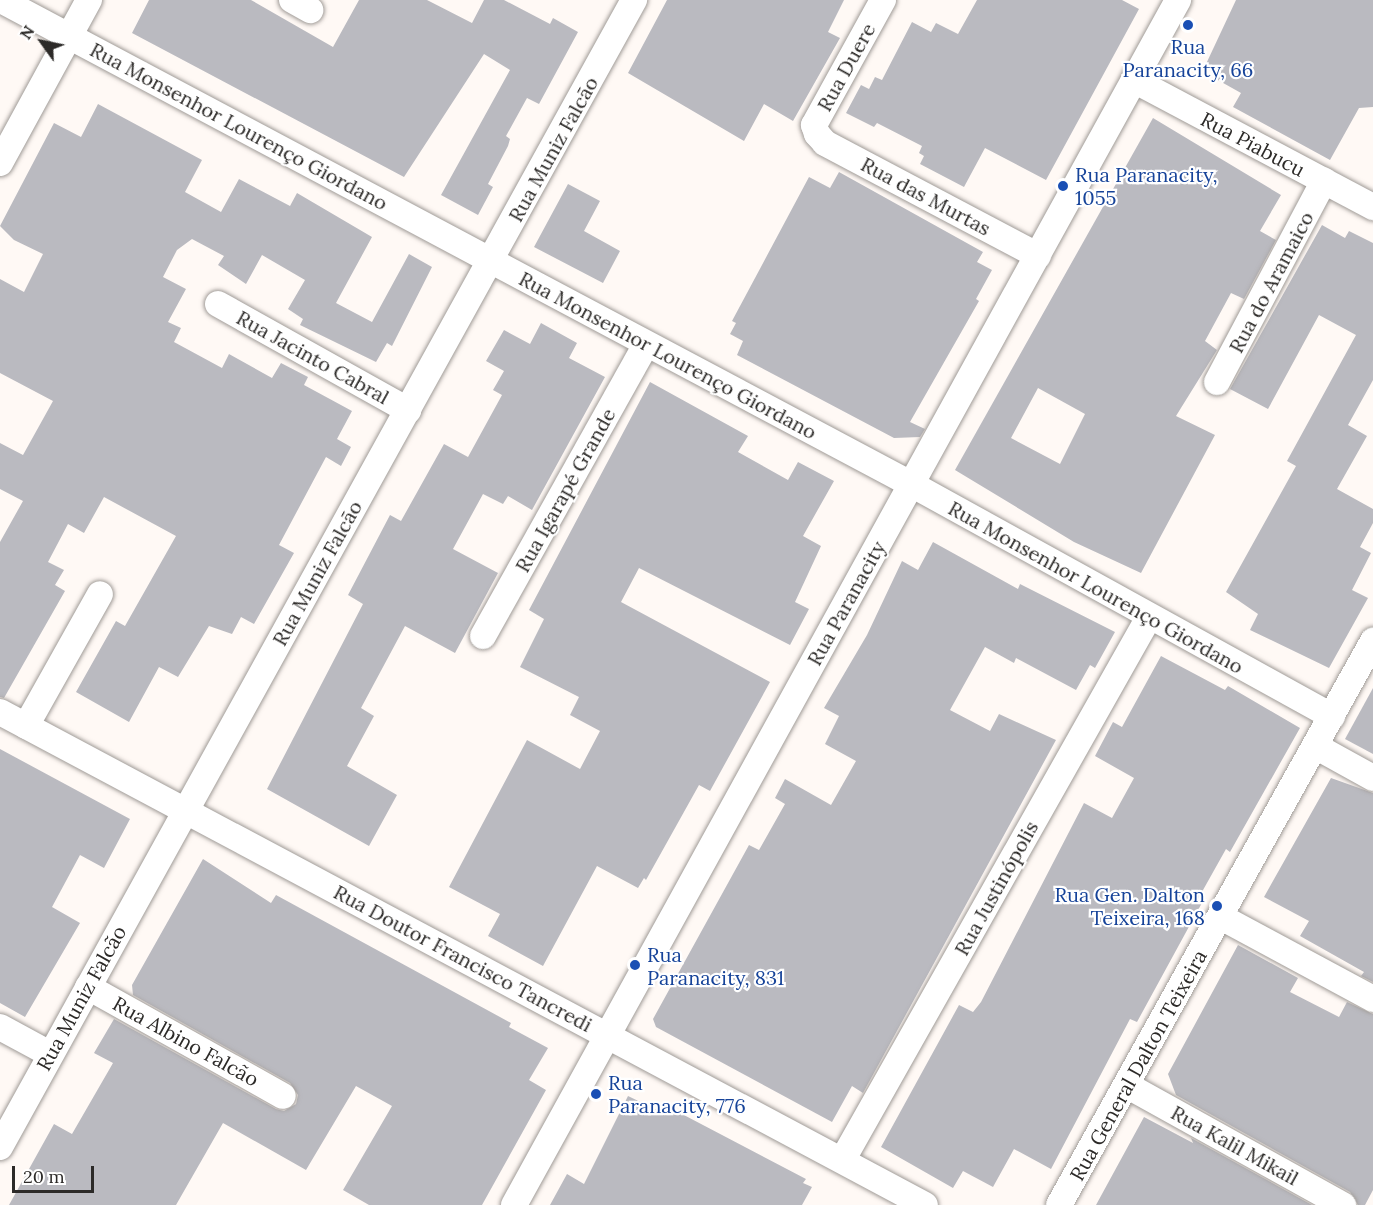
<!DOCTYPE html>
<html>
<head>
<meta charset="utf-8">
<style>
	body { margin:0 }
	#map { position:relative; width:1373px; height:1205px; overflow:hidden; background:#fff9f5; font-family:Lora,serif }
	div>[style] { position:absolute }
	[style*='--x'] { left:calc(var(--x)*1px); top:calc(var(--y)*1px); width:calc(var(--w)*1px); rotate:calc(var(--a)*1deg) }
	.building>* { inset:0; background:#babac0 }
	.roads { filter:drop-shadow(0 0 2px #a09b97) drop-shadow(0 0 2px #a09b97) }
	.street>* { height:26px; margin:-13px; padding:0 13px; transform-origin:13px; border-radius:13px; background:#fff }
	.dots>* { width:16px; height:16px; translate:-50% -50%; box-sizing:border-box; border:3px solid #fff; border-radius:50% }
	span { translate:-50% -50%; white-space:nowrap; text-align:center; line-height:1.15; -webkit-text-stroke:4.5px #fff; paint-order:stroke }
	.transit-label { font-size:20px; color:#164399 }
	.left { translate:0 -50%; text-align:left }
	.right { translate:-100% -50%; text-align:right }
	.street-label { font-size:20px; color:#2c2a28 }
	.north { position:absolute; left:12px; top:12px; width:60px; height:60px; -webkit-text-stroke:4px #fff; paint-order:stroke; rotate:303deg; font-size:16px; font-weight:700; line-height:24px; text-align:center; color:#2c2a28 }
	.north::after { content:''; display:block; margin:auto; width:21px; height:27px; background:#2c2a28; clip-path:polygon(50% 0,100% 100%,50% 72%,0 100%) }
	.scale { position:absolute; left:12px; top:1166px; width:82px; height:27px; box-sizing:border-box; border:3px solid #2c2a28; border-top:0; padding-left:8px; font-size:18px; line-height:21px; white-space:nowrap; color:#2c2a28; -webkit-text-stroke:4px #fff; paint-order:stroke }
</style>
</head>
<body>
<div id="map">
	<div class="building">
		<i style="clip-path:polygon(149px 0,251px 0,333px 47px,359px 0,427px 0,472px 23px,484px 0,504px 0,550px 24px,553px 18px,578px 32px,539px 104px,527px 98px,506px 136px,510px 139px,508px 146px,488px 184px,493px 187px,478px 215px,441px 195px,510px 70px,484px 54px,404px 177px,132px 33px)"></i>
		<i style="clip-path:polygon(667px 0,844px 0,828px 32px,840px 38px,793px 121px,764px 104px,744px 141px,628px 73px)"></i>
		<i style="clip-path:polygon(977px 0,1122px 0,1139px 9px,1046px 180px,985px 148px,964px 187px,920px 164px,924px 156px,919px 153px,922px 146px,877px 123px,874px 127px,846px 113px,861px 85px,869px 89px,875px 77px,882px 80px,912px 22px,931px 32px,936px 23px,958px 34px)"></i>
		<i style="clip-path:polygon(1236px 0,1373px 0,1373px 107px,1359px 108px,1330px 160px,1233px 107px,1241px 93px,1216px 79px,1221px 72px,1206px 64px)"></i>
		<i style="clip-path:polygon(98px 104px,202px 160px,185px 192px,221px 212px,239px 179px,290px 206px,297px 193px,372px 237px,336px 303px,372px 322px,409px 254px,432px 267px,392px 346px,387px 343px,376px 362px,300px 325px,303px 319px,288px 309px,305px 280px,262px 255px,246px 284px,218px 265px,224px 256px,192px 239px,177px 250px,163px 277px,186px 289px,168px 322px,181px 328px,174px 342px,222px 368px,229px 354px,272px 378px,281px 363px,308px 377px,304px 385px,352px 411px,337px 439px,351px 447px,341px 466px,326px 457px,279px 545px,294px 553px,254px 624px,241px 617px,232px 634px,209px 626px,178px 677px,159px 667px,129px 722px,76px 692px,116px 621px,125px 626px,176px 536px,104px 497px,84px 533px,68px 524px,48px 562px,64px 570px,55px 585px,65px 591px,4px 698px,0 697px,0 542px,23px 501px,0 489px,0 443px,23px 455px,53px 401px,0 373px,0 279px,24px 292px,43px 254px,14px 240px,0 226px,54px 123px,81px 137px)"></i>
		<i style="clip-path:polygon(evenodd,1153px 118px,1281px 195px,1260px 231px,1276px 240px,1244px 299px,1231px 293px,1205px 341px,1217px 350px,1176px 416px,1215px 435px,1141px 573px,1074px 542px,955px 470px,1153px 118px,1038px 388px,1085px 414px,1060px 464px,1011px 438px,1038px 388px)"></i>
		<i style="clip-path:polygon(839px 172px,983px 252px,977px 262px,992px 270px,976px 299px,979px 301px,910px 422px,925px 429px,920px 437px,894px 438px,737px 355px,743px 341px,730px 334px,736px 323px,732px 321px,809px 177px,830px 188px)"></i>
		<i style="clip-path:polygon(568px 184px,600px 201px,584px 231px,620px 251px,603px 283px,534px 247px)"></i>
		<i style="clip-path:polygon(1322px 225px,1345px 238px,1349px 231px,1373px 243px,1373px 380px,1348px 425px,1367px 436px,1337px 489px,1373px 509px,1373px 523px,1360px 547px,1371px 553px,1352px 590px,1368px 598px,1329px 668px,1250px 630px,1258px 614px,1226px 592px,1296px 466px,1287px 461px,1356px 335px,1319px 315px,1268px 409px,1230px 389px)"></i>
		<i style="clip-path:polygon(541px 323px,577px 343px,569px 358px,605px 377px,532px 510px,508px 496px,503px 504px,483px 494px,453px 549px,498px 573px,455px 653px,405px 626px,361px 708px,374px 716px,347px 766px,397px 795px,369px 846px,267px 789px,363px 604px,348px 595px,390px 515px,401px 521px,444px 444px,468px 457px,502px 395px,493px 390px,504px 371px,486px 361px,504px 330px,530px 344px)"></i>
		<i style="clip-path:polygon(650px 382px,748px 436px,738px 452px,788px 480px,798px 462px,834px 481px,803px 536px,821px 546px,795px 602px,809px 609px,790px 645px,639px 568px,621px 602px,770px 682px,710px 791px,699px 785px,646px 880px,644px 878px,638px 888px,597px 866px,543px 966px,488px 936px,500px 914px,449px 887px,527px 740px,580px 769px,600px 731px,570px 715px,579px 697px,520px 667px,544px 619px,529px 610px)"></i>
		<i style="clip-path:polygon(933px 542px,1018px 589px,1020px 584px,1115px 632px,1095px 668px,1090px 665px,1076px 690px,1016px 658px,1014px 663px,985px 647px,950px 710px,990px 731px,999px 714px,1056px 740px,863px 1093px,852px 1086px,832px 1122px,656px 1027px,653px 1019px,749px 845px,759px 850px,785px 804px,775px 798px,785px 779px,831px 805px,856px 761px,825px 744px,839px 716px,824px 708px,867px 635px,902px 561px,918px 570px)"></i>
		<i style="clip-path:polygon(1161px 656px,1225px 690px,1228px 686px,1300px 728px,1230px 852px,1226px 849px,1198px 899px,1203px 901px,1137px 1022px,1130px 1019px,1051px 1169px,1014px 1149px,993px 1187px,963px 1171px,953px 1188px,881px 1147px,959px 1005px,973px 1012px,981px 1002px,1084px 803px,1112px 818px,1134px 778px,1095px 756px,1113px 722px,1122px 727px)"></i>
		<i style="clip-path:polygon(1373px 688px,1373px 754px,1345px 739px)"></i>
		<i style="clip-path:polygon(0 749px,130px 819px,104px 868px,80px 855px,52px 907px,80px 923px,25px 1017px,0 1003px)"></i>
		<i style="clip-path:polygon(1331px 778px,1373px 793px,1373px 982px,1361px 976px,1364px 972px,1300px 936px,1309px 921px,1264px 897px)"></i>
		<i style="clip-path:polygon(203px 859px,271px 903px,276px 895px,511px 1023px,509px 1027px,548px 1048px,529px 1080px,546px 1090px,482px 1205px,369px 1205px,343px 1190px,392px 1106px,356px 1086px,306px 1170px,223px 1123px,176px 1205px,9px 1205px,54px 1124px,72px 1134px,113px 1063px,94px 1053px,114px 1019px,276px 1109px,284px 1111px,296px 1104px,298px 1095px,290px 1083px,133px 995px,132px 985px)"></i>
		<i style="clip-path:polygon(1238px 945px,1298px 978px,1290px 992px,1339px 1017px,1347px 1002px,1373px 1014px,1373px 1190px,1365px 1205px,1358px 1205px,1350px 1192px,1176px 1095px,1168px 1074px)"></i>
		<i style="clip-path:polygon(628px 1096px,657px 1110px,661px 1103px,806px 1179px,803px 1183px,812px 1187px,802px 1205px,550px 1205px,567px 1174px,584px 1184px)"></i>
		<i style="clip-path:polygon(1144px 1117px,1193px 1143px,1191px 1138px,1312px 1205px,1096px 1205px)"></i>
	</div>
	<div class="roads">
		<div class="street">
			<i style="--x:1;--y:0;--w:1031;--a:28.01"></i>
			<i style="--x:911;--y:484;--w:481;--a:28.9"></i>
			<i style="--x:292;--y:0;--w:21;--a:29"></i>
			<i style="--x:883;--y:0;--w:143;--a:118.9"></i>
			<i style="--x:814;--y:125;--w:9;--a:72"></i>
			<i style="--x:817;--y:134;--w:12;--a:48"></i>
			<i style="--x:825;--y:143;--w:241;--a:27.9"></i>
			<i style="--x:1134;--y:80;--w:271;--a:28"></i>
			<i style="--x:0;--y:163;--w:186;--a:-61.4"></i>
			<i style="--x:218;--y:304;--w:218;--a:29.2"></i>
			<i style="--x:1217;--y:382;--w:228;--a:-62"></i>
			<i style="--x:483;--y:636;--w:334;--a:-60.8"></i>
			<i style="--x:0;--y:712;--w:1048;--a:28.06"></i>
			<i style="--x:26;--y:726;--w:151;--a:-60.7"></i>
			<i style="--x:1315;--y:746;--w:66;--a:28.9"></i>
			<i style="--x:1221;--y:917;--w:173;--a:28.3"></i>
			<i style="--x:88;--y:987;--w:223;--a:29.2"></i>
			<i style="--x:0;--y:1027;--w:57;--a:28.4"></i>
			<i style="--x:1128;--y:1086;--w:246;--a:29"></i>
			<i style="--x:0;--y:1147;--w:1311;--a:-61.07"></i>
			<i style="--x:843;--y:1159;--w:622;--a:-60.55"></i>
			<i style="--x:514;--y:1205;--w:1376;--a:-61.14"></i>
			<i style="--x:1059;--y:1205;--w:646;--a:-60.89"></i>
		</div>
	</div>
	<div class="dots">
		<i style="left:1188px;top:25px;background:#1a4fb4"></i>
		<i style="left:1063px;top:186px;background:#1a4fb4"></i>
		<i style="left:1217px;top:906px;background:#1a4fb4"></i>
		<i style="left:635px;top:965px;background:#1a4fb4"></i>
		<i style="left:596px;top:1094px;background:#1a4fb4"></i>
	</div>
	<div class="transit-label">
		<span style="left:1188px;top:58px">Rua<br>Paranacity, 66</span>
		<span class="left" style="left:1075px;top:186px">Rua Paranacity,<br>1055</span>
		<span class="right" style="left:1205px;top:906px">Rua Gen. Dalton<br>Teixeira, 168</span>
		<span class="left" style="left:647px;top:966px">Rua<br>Paranacity, 831</span>
		<span class="left" style="left:608px;top:1094px">Rua<br>Paranacity, 776</span>
	</div>
	<div class="street-label">
		<span style="left:846px;top:67px;rotate:-61deg">Rua Duere</span>
		<span style="left:239px;top:126px;rotate:28deg">Rua Monsenhor Lourenço Giordano</span>
		<span style="left:1253px;top:144px;rotate:28deg">Rua Piabucu</span>
		<span style="left:553px;top:149px;rotate:-61deg">Rua Muniz Falcão</span>
		<span style="left:926px;top:196px;rotate:28deg">Rua das Murtas</span>
		<span style="left:1271px;top:282px;rotate:-62deg">Rua do Aramaico</span>
		<span style="left:668px;top:355px;rotate:28deg">Rua Monsenhor Lourenço Giordano</span>
		<span style="left:313px;top:357px;rotate:29deg">Rua Jacinto Cabral</span>
		<span style="left:565px;top:490px;rotate:-61deg">Rua Igarapé Grande</span>
		<span style="left:317px;top:573px;rotate:-61deg">Rua Muniz Falcão</span>
		<span style="left:1096px;top:587px;rotate:29deg">Rua Monsenhor Lourenço Giordano</span>
		<span style="left:846px;top:603px;rotate:-61deg">Rua Paranacity</span>
		<span style="left:996px;top:888px;rotate:-61deg">Rua Justinópolis</span>
		<span style="left:463px;top:958px;rotate:28deg">Rua Doutor Francisco Tancredi</span>
		<span style="left:81px;top:998px;rotate:-61deg">Rua Muniz Falcão</span>
		<span style="left:186px;top:1041px;rotate:29deg">Rua Albino Falcão</span>
		<span style="left:1138px;top:1065px;rotate:-61deg">Rua General Dalton Teixeira</span>
		<span style="left:1235px;top:1145px;rotate:29deg">Rua Kalil Mikail</span>
	</div>
	<div class="north">N</div>
	<div class="scale">20 m</div>
</div>
</body>
</html>
